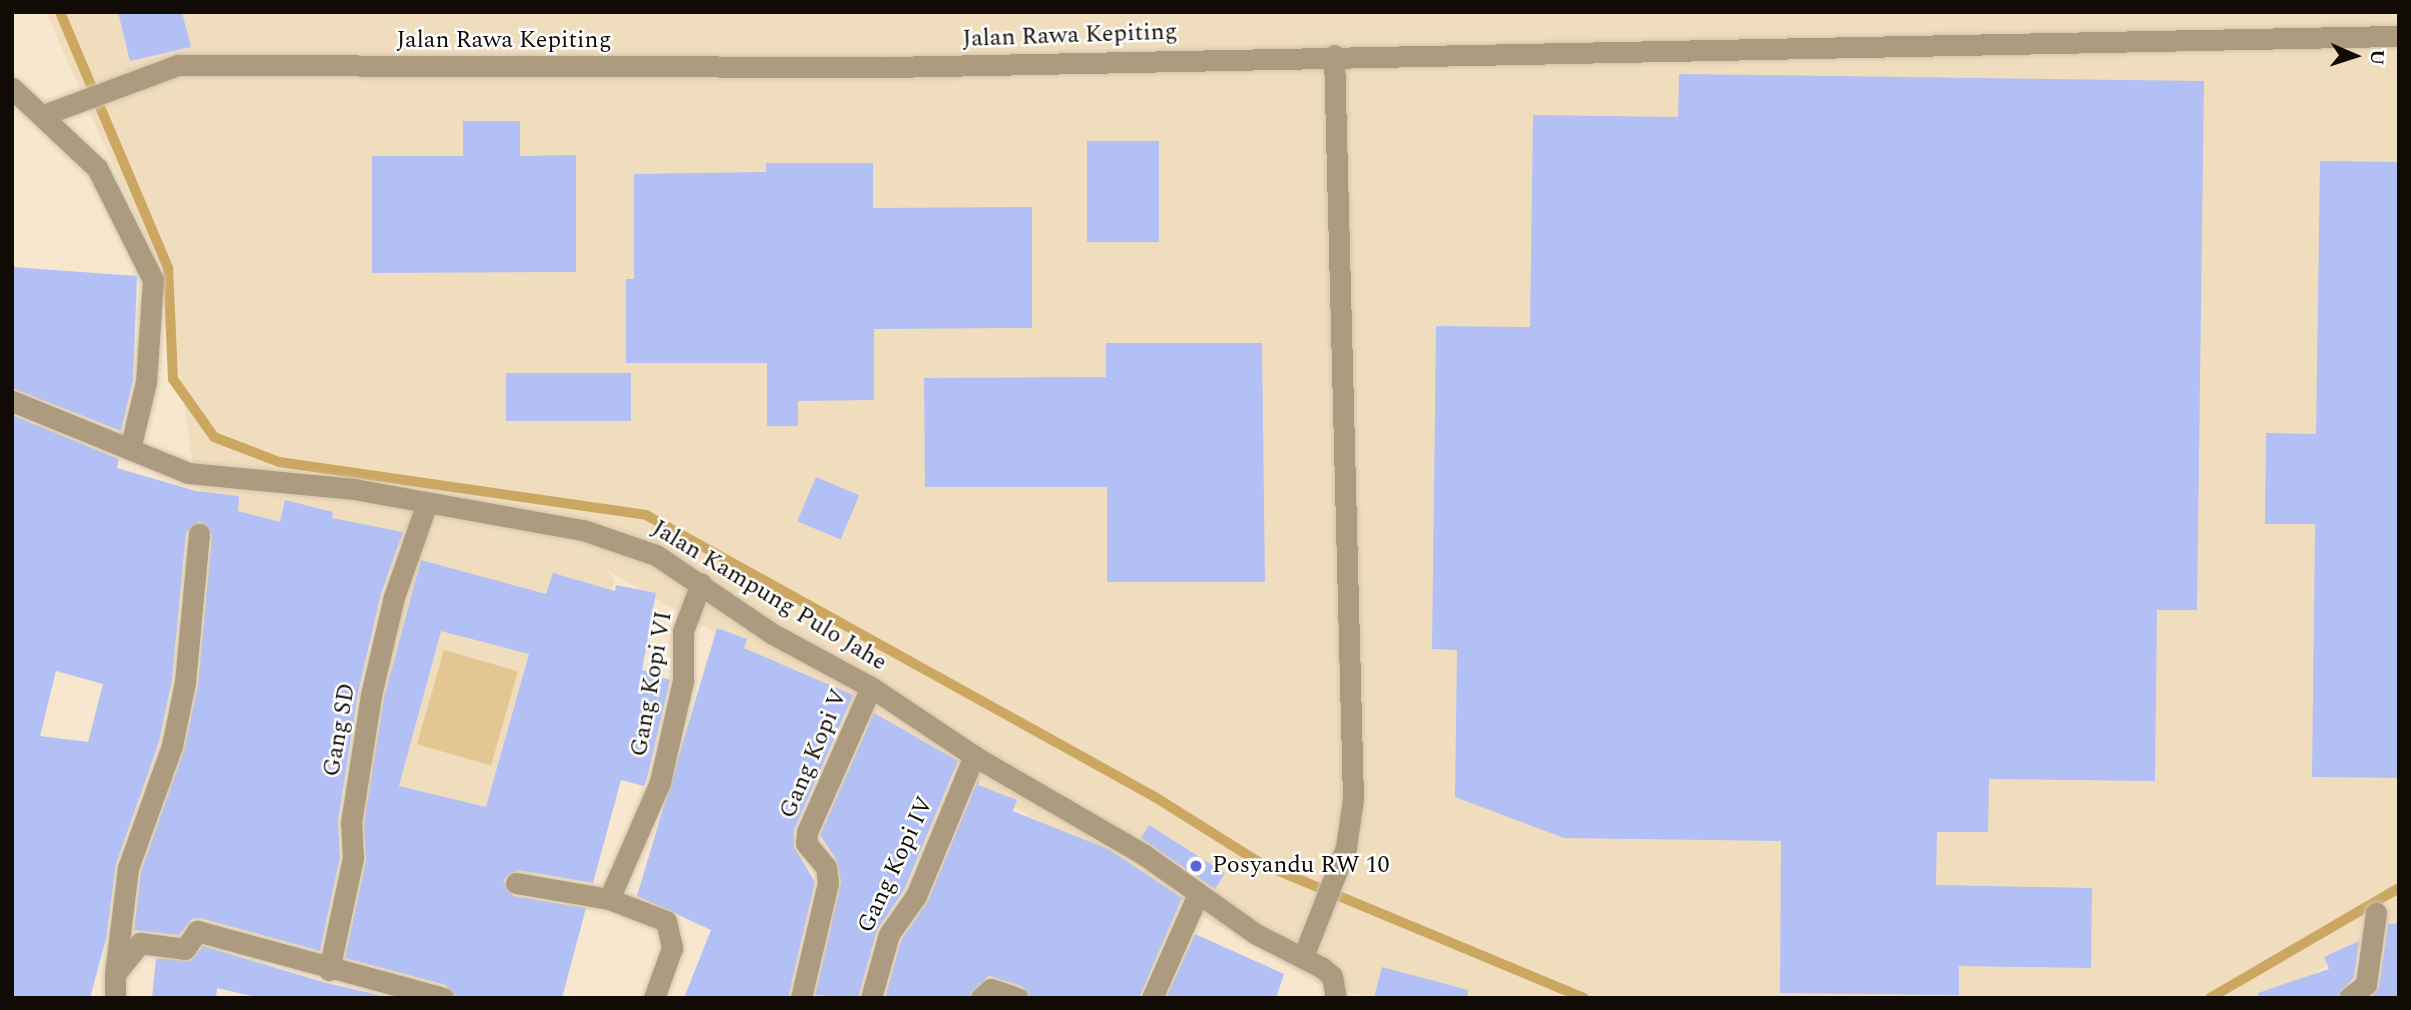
<!DOCTYPE html>
<html>
<head>
<meta charset="utf-8">
<style>
	body { margin:0 }
	#map { position:relative; width:2411px; height:1010px; overflow:hidden; background:#f6e7ce; font-family:Spectral,serif }
	div>[style] { position:absolute }
	[style*='--x'] { left:calc(var(--x)*1px); top:calc(var(--y)*1px); width:calc(var(--w)*1px); rotate:calc(var(--a)*1deg) }
	.built>* { inset:0; background:#f0ddbd }
	.green>* { inset:0; background:#e3c692; transform-origin:0 0 }
	.stream>* { height:10px; margin:-5px; padding:0 5px; transform-origin:5px; border-radius:5px; background:#cca762 }
	.building>* { inset:0; background:#b2c0f6; transform-origin:0 0 }
	.roads { filter:drop-shadow(0 0 2px #d1c4ae) drop-shadow(0 0 2px #d1c4ae) }
	.street>* { height:21px; margin:-10.5px; padding:0 10.5px; transform-origin:10.5px; border-radius:10.5px; background:#ac9b7f }
	.dots>* { width:19px; height:19px; translate:-50% -50%; box-sizing:border-box; border:4px solid #fff; border-radius:50% }
	span { translate:-50% -50%; white-space:nowrap; text-align:center; line-height:1.15; -webkit-text-stroke:5px #fff; paint-order:stroke }
	.street-label { font-size:24px; color:#100b04 }
	.poi-label { font-size:24px; color:#100b04 }
	.left { translate:0 -50%; text-align:left }
	.frame { position:absolute; inset:0; border:14px solid #100b04; pointer-events:none }
	.north { position:absolute; left:2320px; top:21px; width:70px; height:70px; -webkit-text-stroke:5px #fff; paint-order:stroke; rotate:93deg; font-size:19px; font-weight:700; line-height:28px; text-align:center; color:#100b04 }
	.north::after { content:''; display:block; margin:auto; width:24px; height:32px; background:#100b04; clip-path:polygon(50% 0,100% 100%,50% 72%,0 100%) }
</style>
</head>
<body>
<div id="map">
	<div class="built">
		<i style="clip-path:polygon(46px 12px,2399px 12px,2399px 935px,2380px 935px,2271px 998px,1368px 998px,1317px 983px,605px 569px,615px 581px,530px 880px,352px 835px,378px 688px,417px 547px,228px 526px,196px 484px,166px 285px)"></i>
	</div>
	<div class="green">
		<i style="left:444px;top:650px;width:77px;height:98px;rotate:16deg"></i>
	</div>
	<div class="stream">
		<i style="--x:60;--y:12;--w:278;--a:67.1"></i>
		<i style="--x:168;--y:268;--w:111;--a:87.4"></i>
		<i style="--x:173;--y:379;--w:71;--a:54.7"></i>
		<i style="--x:214;--y:437;--w:70;--a:21"></i>
		<i style="--x:279;--y:462;--w:371;--a:8.2"></i>
		<i style="--x:646;--y:515;--w:582;--a:28.99"></i>
		<i style="--x:1155;--y:797;--w:126;--a:32.1"></i>
		<i style="--x:1262;--y:864;--w:349;--a:22.6"></i>
		<i style="--x:2210;--y:998;--w:219;--a:-30.2"></i>
	</div>
	<div class="building">
		<i style="clip-path:polygon(118px 12px,182px 12px,191px 47px,130px 61px)"></i>
		<i style="clip-path:polygon(1679px 74px,2204px 81px,2197px 610px,2157px 610px,2155px 781px,1989px 779px,1988px 832px,1937px 832px,1936px 885px,2092px 888px,2091px 968px,1959px 966px,1959px 995px,1780px 993px,1781px 841px,1564px 838px,1455px 797px,1457px 650px,1432px 649px,1436px 326px,1530px 327px,1533px 115px,1678px 117px)"></i>
		<i style="clip-path:polygon(463px 121px,520px 121px,520px 156px,576px 155px,576px 272px,372px 273px,372px 156px,463px 156px)"></i>
		<i style="left:1087px;top:141px;width:72px;height:101px"></i>
		<i style="clip-path:polygon(2320px 161px,2399px 162px,2399px 778px,2312px 777px,2315px 524px,2265px 524px,2266px 433px,2316px 434px)"></i>
		<i style="clip-path:polygon(766px 163px,873px 163px,873px 208px,1032px 207px,1032px 328px,874px 329px,874px 400px,798px 401px,798px 426px,767px 426px,767px 363px,626px 363px,626px 279px,634px 279px,634px 174px,766px 172px)"></i>
		<i style="clip-path:polygon(12px 267px,137px 276px,133px 380px,121px 431px,12px 388px)"></i>
		<i style="clip-path:polygon(1106px 343px,1262px 343px,1265px 582px,1107px 582px,1107px 487px,925px 487px,924px 378px,1106px 377px)"></i>
		<i style="left:506px;top:373px;width:125px;height:48px"></i>
		<i style="clip-path:polygon(evenodd,12px 415px,119px 459px,117px 468px,196px 491px,239px 496px,238px 511px,280px 522px,285px 500px,333px 512px,332px 518px,403px 532px,381px 594px,358px 693px,338px 821px,340px 857px,320px 951px,200px 918px,192px 919px,179px 935px,134px 930px,141px 871px,184px 750px,198px 684px,212px 535px,200px 521px,186px 533px,172px 680px,159px 742px,116px 864px,106px 939px,90px 998px,12px 998px,12px 415px,56px 671px,103px 684px,88px 742px,40px 736px,56px 671px)"></i>
		<i style="left:816px;top:477px;width:47px;height:48px;rotate:23deg"></i>
		<i style="clip-path:polygon(evenodd,421px 560px,546px 594px,553px 573px,615px 591px,616px 585px,656px 593px,642px 670px,670px 680px,647px 778px,644px 786px,621px 780px,593px 883px,518px 870px,503px 880px,513px 896px,586px 908px,562px 998px,456px 998px,446px 985px,345px 958px,366px 860px,364px 824px,384px 698px,421px 560px,441px 631px,529px 654px,486px 807px,399px 786px,441px 631px)"></i>
		<i style="clip-path:polygon(717px 628px,747px 639px,744px 648px,853px 695px,794px 830px,794px 847px,815px 882px,788px 998px,684px 998px,711px 930px,637px 896px)"></i>
		<i style="clip-path:polygon(874px 713px,958px 761px,904px 890px,877px 930px,858px 998px,815px 995px,841px 882px,836px 859px,820px 835px)"></i>
		<i style="clip-path:polygon(980px 775px,978px 785px,1017px 800px,1013px 811px,1108px 849px,1182px 898px,1139px 998px,1030px 998px,1022px 986px,989px 976px,968px 998px,885px 998px,901px 940px,928px 901px)"></i>
		<i style="clip-path:polygon(1149px 825px,1225px 873px,1215px 889px,1141px 838px)"></i>
		<i style="clip-path:polygon(2399px 923px,2399px 998px,2370px 998px,2379px 986px,2388px 924px)"></i>
		<i style="clip-path:polygon(1195px 934px,1284px 974px,1276px 998px,1166px 998px)"></i>
		<i style="clip-path:polygon(2359px 941px,2354px 977px,2336px 998px,2258px 998px,2258px 993px,2329px 969px,2324px 957px)"></i>
		<i style="clip-path:polygon(203px 946px,326px 983px,392px 998px,260px 998px,217px 988px,216px 998px,152px 998px,156px 958px,190px 961px)"></i>
		<i style="clip-path:polygon(1382px 967px,1468px 990px,1467px 998px,1374px 998px)"></i>
	</div>
	<div class="roads">
		<div class="street">
			<i style="--x:12;--y:88;--w:117;--a:43.3"></i>
			<i style="--x:97;--y:168;--w:125;--a:63.4"></i>
			<i style="--x:153;--y:280;--w:102;--a:93.9"></i>
			<i style="--x:146;--y:382;--w:69;--a:103.4"></i>
			<i style="--x:46;--y:114;--w:141;--a:-20.4"></i>
			<i style="--x:178;--y:65;--w:711;--a:0.16"></i>
			<i style="--x:889;--y:67;--w:1510;--a:-1.18"></i>
			<i style="--x:12;--y:401;--w:190;--a:22.2"></i>
			<i style="--x:188;--y:473;--w:167;--a:5.5"></i>
			<i style="--x:354;--y:489;--w:233;--a:10.2"></i>
			<i style="--x:583;--y:530;--w:77;--a:18.9"></i>
			<i style="--x:656;--y:555;--w:139;--a:34.1"></i>
			<i style="--x:771;--y:633;--w:114;--a:28.4"></i>
			<i style="--x:871;--y:687;--w:124;--a:33.8"></i>
			<i style="--x:974;--y:756;--w:195;--a:30.1"></i>
			<i style="--x:1143;--y:854;--w:138;--a:35.3"></i>
			<i style="--x:1256;--y:934;--w:73;--a:26.9"></i>
			<i style="--x:1321;--y:967;--w:14;--a:39"></i>
			<i style="--x:1332;--y:976;--w:22;--a:80"></i>
			<i style="--x:516;--y:883;--w:94;--a:9.8"></i>
			<i style="--x:609;--y:899;--w:128;--a:-66.4"></i>
			<i style="--x:660;--y:782;--w:104;--a:-77.2"></i>
			<i style="--x:683;--y:681;--w:50;--a:-90"></i>
			<i style="--x:683;--y:631;--w:51;--a:-69.4"></i>
			<i style="--x:609;--y:899;--w:61;--a:21.1"></i>
			<i style="--x:666;--y:921;--w:28;--a:77"></i>
			<i style="--x:672;--y:948;--w:53;--a:109.8"></i>
			<i style="--x:1303;--y:957;--w:118;--a:-68.6"></i>
			<i style="--x:1346;--y:847;--w:49;--a:-81.7"></i>
			<i style="--x:1353;--y:799;--w:744;--a:-91.46"></i>
			<i style="--x:329;--y:970;--w:115;--a:-77.9"></i>
			<i style="--x:353;--y:858;--w:35;--a:-93"></i>
			<i style="--x:351;--y:823;--w:130;--a:-81.1"></i>
			<i style="--x:371;--y:695;--w:101;--a:-76.8"></i>
			<i style="--x:394;--y:597;--w:100;--a:-70.7"></i>
			<i style="--x:115;--y:974;--w:107;--a:-83"></i>
			<i style="--x:128;--y:868;--w:130;--a:-70.2"></i>
			<i style="--x:172;--y:746;--w:65;--a:-78.5"></i>
			<i style="--x:185;--y:682;--w:149;--a:-84.6"></i>
			<i style="--x:115;--y:998;--w:24;--a:-90"></i>
			<i style="--x:115;--y:974;--w:40;--a:-51"></i>
			<i style="--x:140;--y:943;--w:45;--a:7.6"></i>
			<i style="--x:185;--y:949;--w:22;--a:-56"></i>
			<i style="--x:197;--y:931;--w:255;--a:15.2"></i>
			<i style="--x:801;--y:998;--w:118;--a:-76.8"></i>
			<i style="--x:828;--y:883;--w:16;--a:-97"></i>
			<i style="--x:826;--y:867;--w:31;--a:-130"></i>
			<i style="--x:806;--y:843;--w:11;--a:-85"></i>
			<i style="--x:807;--y:832;--w:158;--a:-66.2"></i>
			<i style="--x:871;--y:998;--w:66;--a:-74.3"></i>
			<i style="--x:889;--y:934;--w:47;--a:-54.6"></i>
			<i style="--x:916;--y:896;--w:152;--a:-67.5"></i>
			<i style="--x:981;--y:998;--w:13;--a:-42"></i>
			<i style="--x:991;--y:989;--w:28;--a:19"></i>
			<i style="--x:1152;--y:998;--w:114;--a:-66.1"></i>
			<i style="--x:2349;--y:998;--w:22;--a:-39"></i>
			<i style="--x:2366;--y:984;--w:72;--a:-82"></i>
		</div>
	</div>
	<div class="dots">
		<i style="left:1196px;top:866px;background:#5564db"></i>
	</div>
	<div class="street-label">
		<span style="left:1070px;top:36px;rotate:-2deg">Jalan Rawa Kepiting</span>
		<span style="left:504px;top:41px">Jalan Rawa Kepiting</span>
		<span style="left:769px;top:596px;rotate:31deg">Jalan Kampung Pulo Jahe</span>
		<span style="left:652px;top:684px;rotate:-80deg">Gang Kopi VI</span>
		<span style="left:340px;top:730px;rotate:-80deg">Gang SD</span>
		<span style="left:814px;top:754px;rotate:-67deg">Gang Kopi V</span>
		<span style="left:896px;top:865px;rotate:-65deg">Gang Kopi IV</span>
	</div>
	<div class="poi-label">
		<span class="left" style="left:1212px;top:866px">Posyandu RW 10</span>
	</div>
	<div class="frame"></div>
	<div class="north">U</div>
</div>
</body>
</html>
